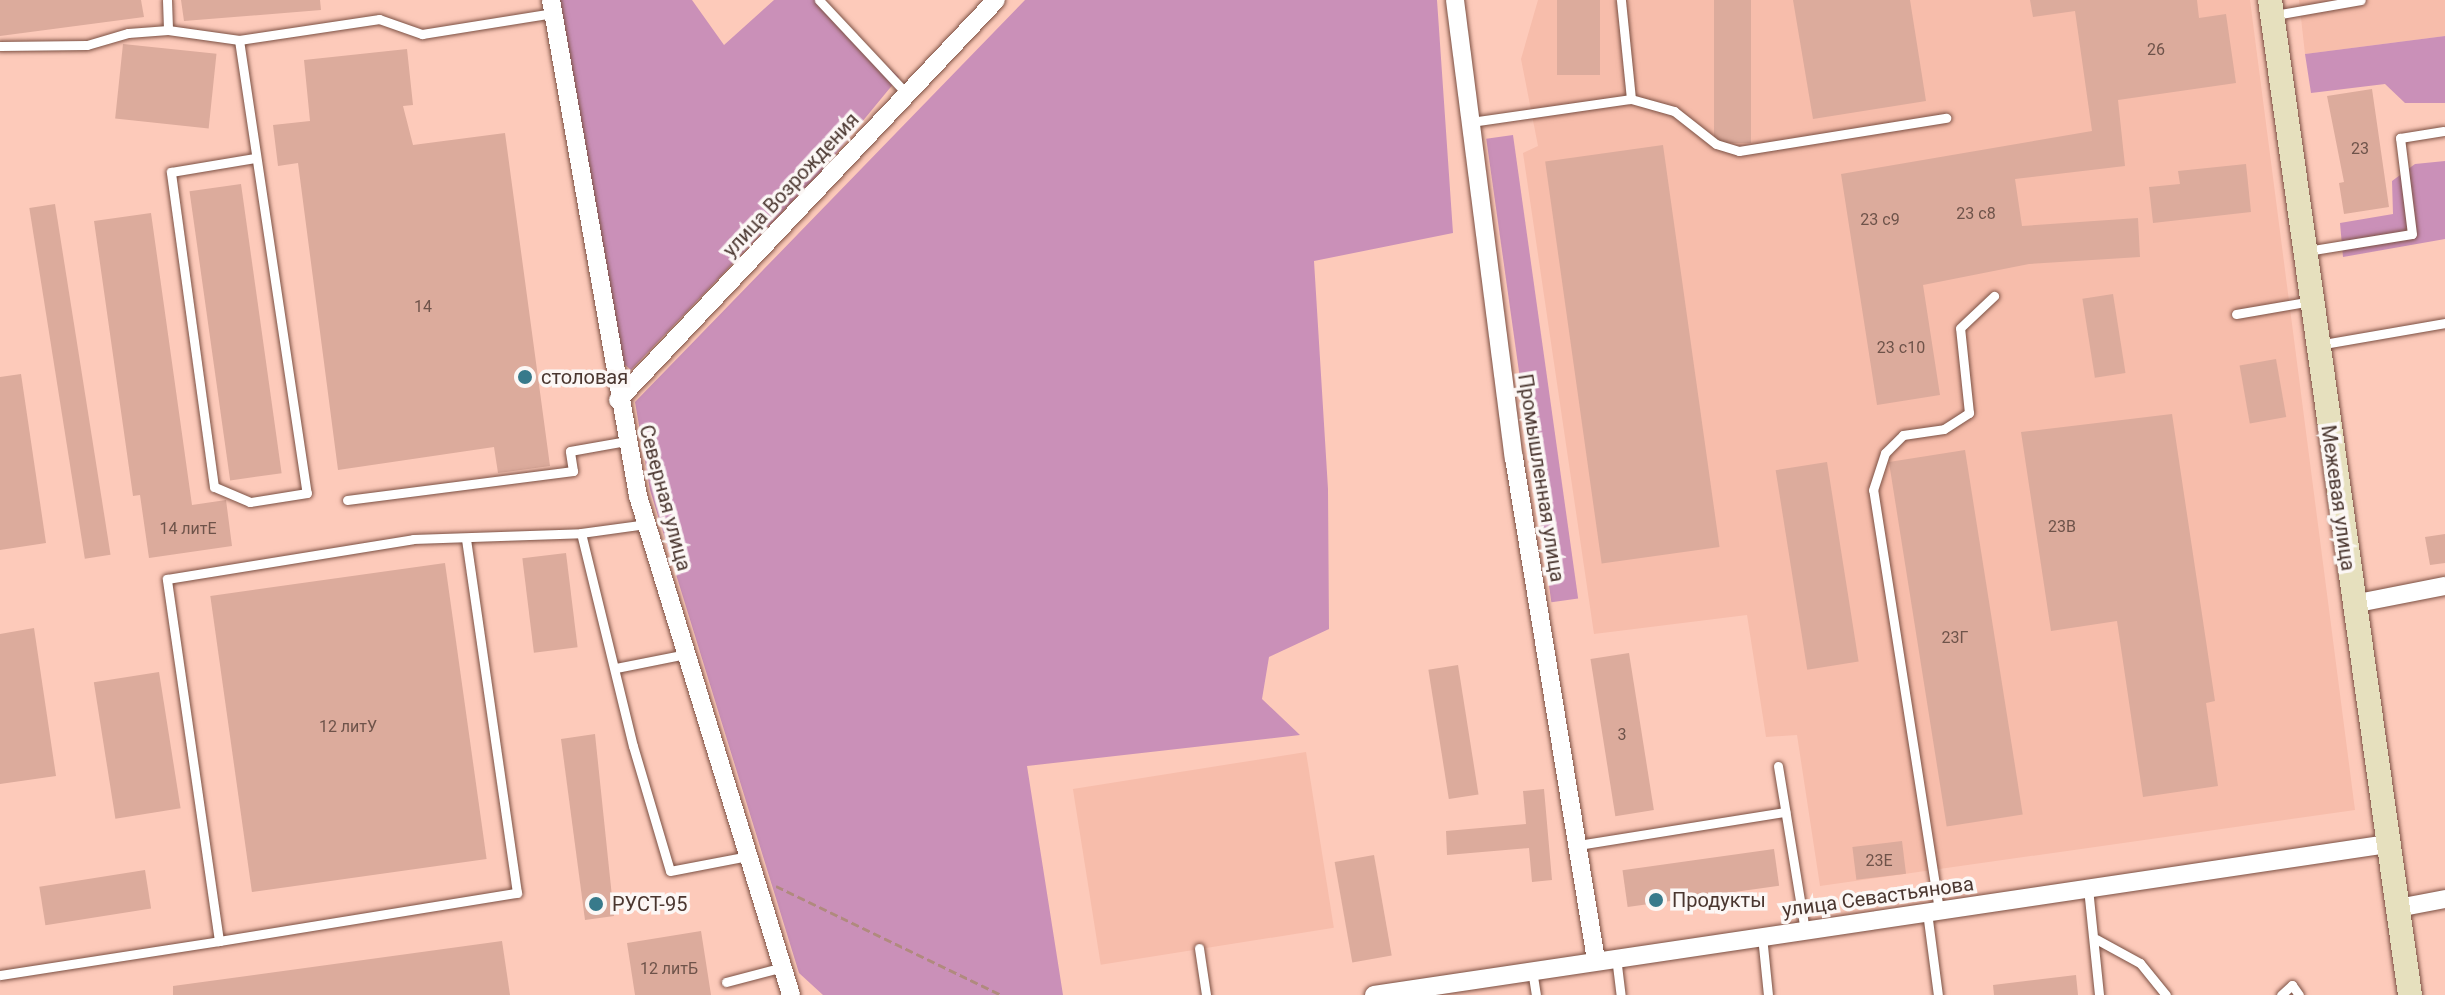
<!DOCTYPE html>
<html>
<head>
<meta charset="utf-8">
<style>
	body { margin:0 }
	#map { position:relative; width:2445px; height:995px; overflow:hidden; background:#fdcaba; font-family:Roboto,sans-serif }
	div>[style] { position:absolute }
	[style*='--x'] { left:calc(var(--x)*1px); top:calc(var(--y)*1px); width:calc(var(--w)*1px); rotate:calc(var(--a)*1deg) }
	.built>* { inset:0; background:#f7bdab; transform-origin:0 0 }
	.forest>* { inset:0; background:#ca90b8; transform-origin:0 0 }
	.building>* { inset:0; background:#dcab9c; transform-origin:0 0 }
	.path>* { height:3px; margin-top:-1.5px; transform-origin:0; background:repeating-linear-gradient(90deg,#b08a7e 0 8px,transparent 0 12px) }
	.roads { filter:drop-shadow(0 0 2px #7b5043) drop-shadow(0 0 2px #7b5043) }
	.lane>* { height:9px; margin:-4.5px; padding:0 4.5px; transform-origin:4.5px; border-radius:4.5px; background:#fff }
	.street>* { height:18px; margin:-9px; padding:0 9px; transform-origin:9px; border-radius:9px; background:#fff }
	.secondary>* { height:24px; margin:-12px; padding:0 12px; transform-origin:12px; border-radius:12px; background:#e6e0be }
	.dots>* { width:22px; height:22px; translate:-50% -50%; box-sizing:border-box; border:4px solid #fcf7f5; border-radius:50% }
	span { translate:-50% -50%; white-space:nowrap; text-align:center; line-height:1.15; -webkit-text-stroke:7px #fcf7f5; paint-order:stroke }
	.number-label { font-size:16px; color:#6e534a }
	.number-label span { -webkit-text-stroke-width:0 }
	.street-label { font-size:20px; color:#4a362f }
	.poi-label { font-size:20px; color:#4a362f }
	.left { translate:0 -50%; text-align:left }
</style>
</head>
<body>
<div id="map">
	<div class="built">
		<i style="clip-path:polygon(1538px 0,2250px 0,2355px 810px,1820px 886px,1797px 735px,1766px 737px,1747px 615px,1594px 634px,1523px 153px,1538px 146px,1521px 59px)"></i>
		<i style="clip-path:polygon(2299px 0,2445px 0,2445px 36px,2305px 54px)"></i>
		<i style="left:1306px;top:752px;width:178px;height:236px;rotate:81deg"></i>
	</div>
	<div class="forest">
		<i style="clip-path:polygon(560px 0,692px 0,724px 45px,774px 0,816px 0,899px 77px,824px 168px,631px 370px,624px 364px,614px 313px)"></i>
		<i style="clip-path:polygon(1025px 0,1437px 0,1453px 233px,1314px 261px,1328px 489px,1329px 629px,1269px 657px,1262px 699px,1300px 735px,1027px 766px,1063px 995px,823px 995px,799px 973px,650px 490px,635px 402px)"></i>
		<i style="clip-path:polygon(2445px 36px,2445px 103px,2405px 103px,2385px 84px,2311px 93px,2305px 54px)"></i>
		<i style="left:1513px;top:135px;width:468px;height:27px;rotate:82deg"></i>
		<i style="clip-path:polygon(2445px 161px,2445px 239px,2343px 257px,2340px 223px,2393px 214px,2392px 181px,2415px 164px)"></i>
	</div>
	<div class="building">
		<i style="clip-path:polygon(0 0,141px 0,144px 17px,0 36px)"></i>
		<i style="clip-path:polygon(181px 0,320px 0,321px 10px,184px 21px)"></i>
		<i style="left:1557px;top:0;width:43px;height:75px"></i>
		<i style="left:1714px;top:0;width:37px;height:143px"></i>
		<i style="clip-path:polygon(1793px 0,1910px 0,1926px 101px,1813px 119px)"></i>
		<i style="clip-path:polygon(2030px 0,2197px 0,2199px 18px,2226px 14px,2236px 83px,2118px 100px,2125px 166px,2015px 179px,2022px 226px,2138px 218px,2140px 257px,2029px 264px,1923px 285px,1940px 395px,1877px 405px,1841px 174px,2092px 131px,2075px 11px,2033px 17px)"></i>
		<i style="left:123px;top:44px;width:94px;height:75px;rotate:6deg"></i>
		<i style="clip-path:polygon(407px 49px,413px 105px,403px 106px,413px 145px,505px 133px,550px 466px,498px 473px,494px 447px,338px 470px,298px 163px,278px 166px,273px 125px,310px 121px,304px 60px)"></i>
		<i style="clip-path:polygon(2372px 89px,2389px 207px,2344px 214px,2339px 183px,2344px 182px,2327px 96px)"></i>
		<i style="left:1663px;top:145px;width:406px;height:119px;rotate:82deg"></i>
		<i style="clip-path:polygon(2246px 164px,2251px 212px,2153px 223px,2149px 187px,2180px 184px,2178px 171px)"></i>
		<i style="left:241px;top:184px;width:292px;height:52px;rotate:82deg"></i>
		<i style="left:55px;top:204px;width:355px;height:26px;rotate:81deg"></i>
		<i style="clip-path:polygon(151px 213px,192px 505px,226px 500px,232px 546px,149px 558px,140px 495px,133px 496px,94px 221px)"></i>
		<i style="left:2113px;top:294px;width:80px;height:31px;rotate:81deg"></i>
		<i style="left:2276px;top:359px;width:59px;height:37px;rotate:80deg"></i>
		<i style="clip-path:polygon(21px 374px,46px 543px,0 550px,0 377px)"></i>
		<i style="clip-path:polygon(2172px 414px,2215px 701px,2206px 703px,2218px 786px,2143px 797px,2117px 621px,2051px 631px,2021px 432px)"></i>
		<i style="left:1965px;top:450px;width:369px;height:77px;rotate:81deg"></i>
		<i style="left:1827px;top:462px;width:202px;height:52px;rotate:81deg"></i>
		<i style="clip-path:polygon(2445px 534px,2445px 563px,2430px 565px,2425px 537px)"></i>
		<i style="left:566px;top:553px;width:95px;height:44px;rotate:83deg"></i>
		<i style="left:445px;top:563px;width:299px;height:237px;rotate:82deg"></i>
		<i style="clip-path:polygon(34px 628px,56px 776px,0 784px,0 634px)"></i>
		<i style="left:1629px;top:653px;width:159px;height:39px;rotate:81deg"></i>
		<i style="left:1458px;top:665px;width:131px;height:30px;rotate:81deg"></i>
		<i style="left:159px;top:672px;width:138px;height:66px;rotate:81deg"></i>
		<i style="clip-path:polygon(595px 734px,614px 916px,585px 920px,561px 739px)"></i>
		<i style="clip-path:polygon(1544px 789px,1552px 880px,1532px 882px,1529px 848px,1447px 855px,1446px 831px,1526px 824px,1523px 791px)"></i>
		<i style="left:1902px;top:841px;width:33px;height:50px;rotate:83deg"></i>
		<i style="left:1774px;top:849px;width:37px;height:153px;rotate:82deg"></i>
		<i style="left:1374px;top:855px;width:102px;height:40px;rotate:80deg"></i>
		<i style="left:145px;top:870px;width:39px;height:107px;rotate:81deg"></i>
		<i style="clip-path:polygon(701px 931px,711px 995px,635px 995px,627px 943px)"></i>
		<i style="clip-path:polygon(502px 941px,510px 995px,173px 995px,173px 986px)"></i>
		<i style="clip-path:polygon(2076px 975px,2078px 995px,1994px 995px,1993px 985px)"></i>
	</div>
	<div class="path">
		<i style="--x:776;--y:886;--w:250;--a:25.8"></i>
	</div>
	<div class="roads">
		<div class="lane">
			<i style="--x:167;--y:0;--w:30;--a:88"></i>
			<i style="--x:168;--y:30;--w:72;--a:8"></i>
			<i style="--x:239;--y:40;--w:142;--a:-8.5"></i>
			<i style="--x:379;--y:19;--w:46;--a:19.2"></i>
			<i style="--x:422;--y:34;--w:133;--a:-9.1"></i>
			<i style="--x:819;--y:0;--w:129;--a:46.9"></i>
			<i style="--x:2275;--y:15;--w:87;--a:-9.9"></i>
			<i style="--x:239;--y:40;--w:458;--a:81.5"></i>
			<i style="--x:307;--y:493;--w:58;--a:171"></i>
			<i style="--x:250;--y:502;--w:39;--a:-157"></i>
			<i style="--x:214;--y:487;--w:318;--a:-97.8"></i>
			<i style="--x:171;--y:172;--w:85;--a:-9.5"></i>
			<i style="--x:0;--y:46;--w:87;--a:-0.7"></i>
			<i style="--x:87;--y:45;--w:43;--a:-16.3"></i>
			<i style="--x:128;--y:33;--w:40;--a:-4.3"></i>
			<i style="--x:1631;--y:99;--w:45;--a:15.6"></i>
			<i style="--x:1674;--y:111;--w:53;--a:38.2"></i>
			<i style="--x:1716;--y:144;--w:24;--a:17"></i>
			<i style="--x:1739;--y:151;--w:210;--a:-9.1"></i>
			<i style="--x:1471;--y:122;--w:162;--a:-8.2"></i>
			<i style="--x:1631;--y:99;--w:100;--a:-95.8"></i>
			<i style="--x:2307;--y:251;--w:106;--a:-9.2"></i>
			<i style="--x:2412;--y:234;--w:97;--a:-97.1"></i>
			<i style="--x:2400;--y:138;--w:44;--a:-9.2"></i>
			<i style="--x:2236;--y:314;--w:76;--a:-9.8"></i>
			<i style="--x:2318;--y:345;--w:129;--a:-9.8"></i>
			<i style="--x:347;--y:500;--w:228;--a:-7.3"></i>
			<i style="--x:573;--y:471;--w:20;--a:-99"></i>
			<i style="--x:570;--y:451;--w:58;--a:-10"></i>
			<i style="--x:581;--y:533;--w:219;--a:76.3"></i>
			<i style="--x:633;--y:746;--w:130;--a:73.5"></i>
			<i style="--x:670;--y:871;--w:79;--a:-10.9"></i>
			<i style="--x:616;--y:668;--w:71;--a:-11.3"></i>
			<i style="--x:1778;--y:766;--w:166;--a:80.7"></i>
			<i style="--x:1578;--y:845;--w:210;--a:-9.1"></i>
			<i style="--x:2088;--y:888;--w:108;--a:84.1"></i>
			<i style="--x:1939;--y:910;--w:425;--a:-98.9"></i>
			<i style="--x:1873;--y:490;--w:39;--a:-72"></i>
			<i style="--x:1885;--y:453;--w:25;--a:-45"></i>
			<i style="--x:1903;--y:435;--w:41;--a:-8.3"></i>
			<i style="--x:1944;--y:429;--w:30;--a:-33"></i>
			<i style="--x:1969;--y:413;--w:85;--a:-96"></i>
			<i style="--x:1960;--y:328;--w:47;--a:-43.3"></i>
			<i style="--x:1927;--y:912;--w:84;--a:82.5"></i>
			<i style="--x:1762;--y:936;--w:59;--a:84.2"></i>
			<i style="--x:2096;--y:939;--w:50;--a:28.6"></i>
			<i style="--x:2140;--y:963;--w:41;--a:50.9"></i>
			<i style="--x:219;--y:941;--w:302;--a:-9.2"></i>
			<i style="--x:517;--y:893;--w:356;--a:-98.2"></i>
			<i style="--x:1199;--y:948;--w:48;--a:81.5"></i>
			<i style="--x:1616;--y:957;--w:38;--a:83"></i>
			<i style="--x:1532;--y:970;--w:25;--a:81"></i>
			<i style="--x:0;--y:975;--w:222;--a:-8.8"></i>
			<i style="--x:219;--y:941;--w:366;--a:-98.2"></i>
			<i style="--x:167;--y:579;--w:249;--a:-9.2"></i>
			<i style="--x:413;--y:539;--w:168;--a:-2"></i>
			<i style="--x:581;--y:533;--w:67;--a:-7.8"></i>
			<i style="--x:726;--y:982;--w:59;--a:-14.7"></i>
			<i style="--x:2281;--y:995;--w:15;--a:-42"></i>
			<i style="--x:2292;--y:985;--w:12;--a:55"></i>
		</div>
		<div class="street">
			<i style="--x:551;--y:0;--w:504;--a:80.05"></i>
			<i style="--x:638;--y:496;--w:522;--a:72.95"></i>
			<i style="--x:1455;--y:0;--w:462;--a:82.7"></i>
			<i style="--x:1514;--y:458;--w:509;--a:80.72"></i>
			<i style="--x:618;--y:400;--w:550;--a:-46.62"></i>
			<i style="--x:2353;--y:604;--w:94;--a:-11.1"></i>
			<i style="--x:2398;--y:908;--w:48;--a:-10.8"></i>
			<i style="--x:1374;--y:995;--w:1025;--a:-8.47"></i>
		</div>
		<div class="secondary">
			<i style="--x:2270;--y:0;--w:1005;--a:81.99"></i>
		</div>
	</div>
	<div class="dots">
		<i style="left:525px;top:377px;background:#387a8b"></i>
		<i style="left:1656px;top:900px;background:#387a8b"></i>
		<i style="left:596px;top:904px;background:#387a8b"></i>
	</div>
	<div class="number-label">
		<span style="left:2156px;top:50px">26</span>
		<span style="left:2360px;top:149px">23</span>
		<span style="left:1976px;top:214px">23 с8</span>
		<span style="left:1880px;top:220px">23 с9</span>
		<span style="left:423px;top:307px">14</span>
		<span style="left:1901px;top:348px">23 с10</span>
		<span style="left:2062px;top:527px">23В</span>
		<span style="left:188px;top:529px">14 литЕ</span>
		<span style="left:1955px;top:638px">23Г</span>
		<span style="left:348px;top:727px">12 литУ</span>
		<span style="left:1622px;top:735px">3</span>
		<span style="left:1879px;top:861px">23Е</span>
		<span style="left:669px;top:969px">12 литБ</span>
	</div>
	<div class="street-label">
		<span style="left:791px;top:185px;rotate:-47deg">улица Возрождения</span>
		<span style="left:1541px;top:478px;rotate:81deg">Промышленная улица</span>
		<span style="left:665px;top:498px;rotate:75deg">Северная улица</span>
		<span style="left:2338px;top:498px;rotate:82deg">Межевая улица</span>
		<span style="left:1878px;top:897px;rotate:-8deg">улица Севастьянова</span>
	</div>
	<div class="poi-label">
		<span class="left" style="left:541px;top:377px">столовая</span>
		<span class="left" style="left:1672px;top:900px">Продукты</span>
		<span class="left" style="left:612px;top:904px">РУСТ-95</span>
	</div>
</div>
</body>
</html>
